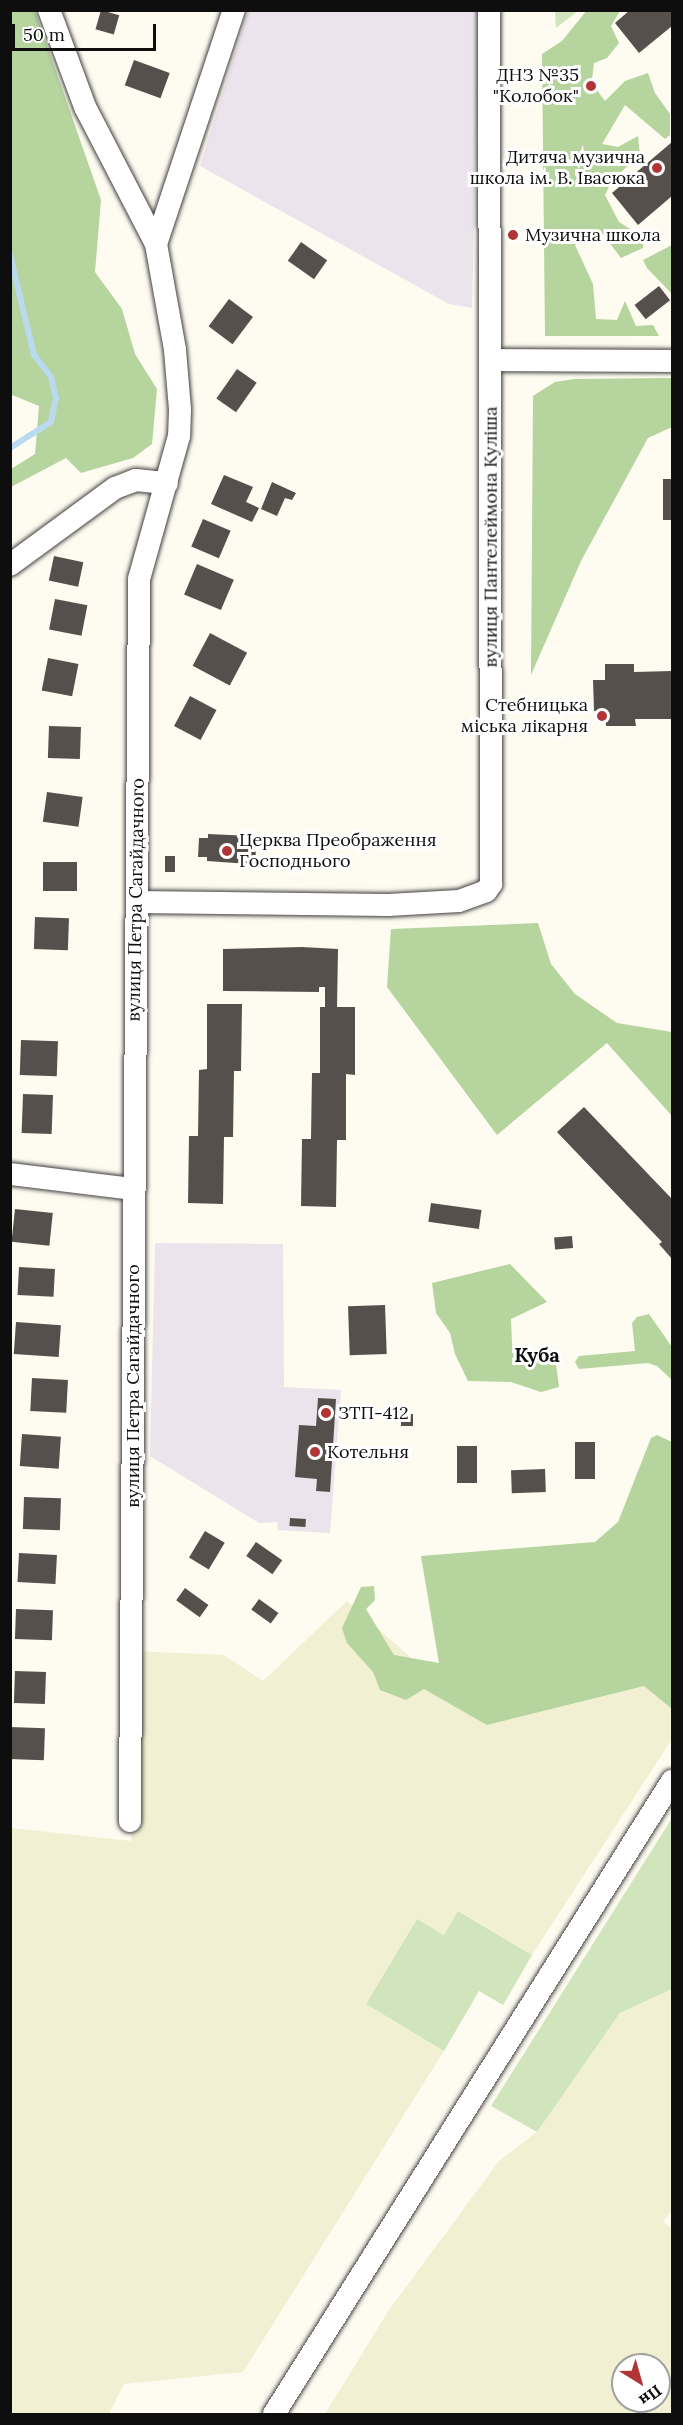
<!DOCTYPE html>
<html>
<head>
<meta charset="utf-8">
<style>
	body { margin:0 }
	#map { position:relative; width:683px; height:2425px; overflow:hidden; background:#fefbf1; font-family:Lora,serif }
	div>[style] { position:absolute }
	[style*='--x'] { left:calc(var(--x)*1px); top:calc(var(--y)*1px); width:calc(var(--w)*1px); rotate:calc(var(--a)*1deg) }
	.industrial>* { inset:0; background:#ebe4ec }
	.farmland>* { inset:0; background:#f1f0d3 }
	.green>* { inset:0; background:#d1e5bd }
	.forest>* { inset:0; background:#b5d49e }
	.stream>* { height:6px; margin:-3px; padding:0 3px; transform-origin:3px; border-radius:3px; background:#badaf0 }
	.building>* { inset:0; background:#56504c; transform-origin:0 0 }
	.roads { filter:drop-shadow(0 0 2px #414141) drop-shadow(0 0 2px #414141) }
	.minor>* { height:22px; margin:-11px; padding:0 11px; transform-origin:11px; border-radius:11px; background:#fff }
	.dots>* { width:16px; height:16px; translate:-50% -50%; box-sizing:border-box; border:3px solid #fff; border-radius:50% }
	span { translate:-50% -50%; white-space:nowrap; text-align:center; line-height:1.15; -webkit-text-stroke:6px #fff; paint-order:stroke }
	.poi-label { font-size:18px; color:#0e0e0e }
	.right { translate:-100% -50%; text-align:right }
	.left { translate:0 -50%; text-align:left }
	.street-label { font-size:18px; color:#0e0e0e }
	.neighbourhood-label { font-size:20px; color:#0e0e0e; font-weight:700 }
	.frame { position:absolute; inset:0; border:12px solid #0e0e0e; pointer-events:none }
	.north { position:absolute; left:611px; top:2353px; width:60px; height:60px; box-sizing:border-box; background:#fff; border:2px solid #9f9f9f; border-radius:50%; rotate:143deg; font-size:16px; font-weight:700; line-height:24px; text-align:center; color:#0e0e0e }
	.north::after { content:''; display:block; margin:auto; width:21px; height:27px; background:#b13436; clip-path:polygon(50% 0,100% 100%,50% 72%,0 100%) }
	.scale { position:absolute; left:12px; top:24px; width:144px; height:27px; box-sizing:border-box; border:3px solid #0e0e0e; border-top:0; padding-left:8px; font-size:18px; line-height:21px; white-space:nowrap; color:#0e0e0e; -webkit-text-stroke:4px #fff; paint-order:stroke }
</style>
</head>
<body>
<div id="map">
	<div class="industrial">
		<i style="clip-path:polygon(248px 11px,479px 11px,472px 308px,449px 304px,200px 166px)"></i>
		<i style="clip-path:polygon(155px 1243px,283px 1244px,284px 1387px,341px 1390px,330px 1533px,277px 1530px,278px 1522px,259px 1523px,150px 1456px)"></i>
	</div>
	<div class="farmland">
		<i style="clip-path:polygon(347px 1601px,487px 1725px,644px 1686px,672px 1709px,672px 1739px,532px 1955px,459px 1911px,444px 1935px,417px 1919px,366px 2004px,444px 2051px,243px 2372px,124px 2384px,109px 2414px,11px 2414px,11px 1828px,131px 1841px,133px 1651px,224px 1655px,263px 1681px)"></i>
		<i style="clip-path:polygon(evenodd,672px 1989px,672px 2210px,663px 2222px,672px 2228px,672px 2414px,325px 2414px,389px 2310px,499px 2161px,537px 2132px,620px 2013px,672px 1989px,623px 2365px,659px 2365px,659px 2401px,623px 2401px,623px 2365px)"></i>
	</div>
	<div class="green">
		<i style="clip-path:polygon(555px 11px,555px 10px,578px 11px,556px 28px)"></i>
		<i style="clip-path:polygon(672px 1818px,672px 1989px,620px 2013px,537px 2132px,491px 2106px)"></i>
		<i style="clip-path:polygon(458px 1911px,532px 1955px,503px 2005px,479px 1991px,444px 2051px,366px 2004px,417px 1919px,444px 1935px)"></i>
	</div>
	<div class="forest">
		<i style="clip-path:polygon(11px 10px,35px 11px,101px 200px,95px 272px,122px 309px,135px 354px,157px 389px,152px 444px,133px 458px,81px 473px,66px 458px,11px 487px,11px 469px,35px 454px,39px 406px,12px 395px,11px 389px)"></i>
		<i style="clip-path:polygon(587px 10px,620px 11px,611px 26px,619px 43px,607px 58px,594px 63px,592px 80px,599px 93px,605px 101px,625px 81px,648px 73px,655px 93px,670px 114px,670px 135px,665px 139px,625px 105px,602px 144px,618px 147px,638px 136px,640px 155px,613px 179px,605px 195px,619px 222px,643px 237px,643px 248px,621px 258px,601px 232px,586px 235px,575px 245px,593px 284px,596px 319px,617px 320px,625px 301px,636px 326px,653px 325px,659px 336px,545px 336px,542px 54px,562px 41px)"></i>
		<i style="clip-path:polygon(672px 245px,672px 294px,647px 268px,643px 260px)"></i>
		<i style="clip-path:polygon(672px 378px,672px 427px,648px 438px,581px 561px,531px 675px,533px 396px,555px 382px,574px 379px)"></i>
		<i style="clip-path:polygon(538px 923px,551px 964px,575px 994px,617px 1023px,672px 1032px,672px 1116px,607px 1043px,497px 1135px,387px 987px,391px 929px)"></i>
		<i style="clip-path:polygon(510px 1264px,547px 1302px,511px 1319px,512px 1344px,523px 1361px,555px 1356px,559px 1387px,541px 1392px,511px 1382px,468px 1381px,455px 1354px,450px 1333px,436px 1313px,432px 1283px)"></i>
		<i style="clip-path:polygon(649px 1314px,672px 1347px,672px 1380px,657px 1366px,648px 1363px,579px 1369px,575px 1362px,579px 1356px,635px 1351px,632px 1323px,637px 1317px)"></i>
		<i style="clip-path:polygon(657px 1435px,672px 1442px,672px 1709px,644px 1686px,487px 1725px,424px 1689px,406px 1700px,380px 1690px,373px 1672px,347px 1643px,342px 1628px,361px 1587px,374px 1586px,375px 1600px,366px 1609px,394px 1655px,439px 1663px,421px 1556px,595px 1542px,618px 1522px,651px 1438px)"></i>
	</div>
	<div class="stream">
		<i style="--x:10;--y:255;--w:103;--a:76.5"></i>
		<i style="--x:34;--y:355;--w:28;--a:52"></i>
		<i style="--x:51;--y:377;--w:22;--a:77"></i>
		<i style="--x:56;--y:398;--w:25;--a:102"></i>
		<i style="--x:51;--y:422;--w:49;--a:147.6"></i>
	</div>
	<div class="building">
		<i style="left:101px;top:10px;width:19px;height:20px;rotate:16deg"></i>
		<i style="clip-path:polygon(630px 10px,672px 10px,672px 26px,639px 53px,615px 23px)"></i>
		<i style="left:134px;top:60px;width:38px;height:27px;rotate:20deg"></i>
		<i style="clip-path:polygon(672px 142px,672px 196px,638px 225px,612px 193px)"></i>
		<i style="left:301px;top:242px;width:32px;height:23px;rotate:35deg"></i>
		<i style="left:659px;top:286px;width:18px;height:31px;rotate:52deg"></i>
		<i style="left:229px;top:299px;width:30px;height:34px;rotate:37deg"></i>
		<i style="left:237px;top:369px;width:24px;height:36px;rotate:35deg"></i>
		<i style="clip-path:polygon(224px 475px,253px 487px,246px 502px,259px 508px,252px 522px,211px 504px)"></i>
		<i style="left:663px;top:479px;width:9px;height:41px"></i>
		<i style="clip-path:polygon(272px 482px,296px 493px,292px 500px,285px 498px,277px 516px,261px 509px)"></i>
		<i style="left:203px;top:519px;width:30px;height:30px;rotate:23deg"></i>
		<i style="left:54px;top:556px;width:30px;height:25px;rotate:12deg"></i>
		<i style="left:197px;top:564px;width:40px;height:33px;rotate:23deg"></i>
		<i style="left:55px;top:599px;width:33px;height:31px;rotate:11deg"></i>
		<i style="left:210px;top:633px;width:42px;height:37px;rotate:28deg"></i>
		<i style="left:48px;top:658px;width:31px;height:33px;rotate:11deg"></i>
		<i style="clip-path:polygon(605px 664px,634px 664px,634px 672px,672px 671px,672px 719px,635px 719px,636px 726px,606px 726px,605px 711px,594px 711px,593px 680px,605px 680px)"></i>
		<i style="left:190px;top:696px;width:30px;height:34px;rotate:28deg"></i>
		<i style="left:49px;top:726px;width:32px;height:32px;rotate:2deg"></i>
		<i style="left:47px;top:792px;width:36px;height:30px;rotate:8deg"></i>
		<i style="clip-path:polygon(208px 834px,251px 836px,256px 854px,249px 864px,207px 861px,207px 857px,198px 857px,199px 838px,208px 838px)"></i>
		<i style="left:165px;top:856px;width:10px;height:16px"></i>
		<i style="left:43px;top:862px;width:34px;height:29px"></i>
		<i style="left:35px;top:917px;width:34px;height:32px;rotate:2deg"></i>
		<i style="clip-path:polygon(302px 947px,338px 949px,337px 1007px,355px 1007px,355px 1075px,346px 1074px,346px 1140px,337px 1140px,336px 1207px,301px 1206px,302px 1139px,311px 1139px,312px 1073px,320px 1073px,320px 1007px,325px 1007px,325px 987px,319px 987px,319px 992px,223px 991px,223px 949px)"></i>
		<i style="clip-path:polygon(207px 1004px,242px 1004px,241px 1071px,234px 1071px,233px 1137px,224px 1137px,223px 1204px,188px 1203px,189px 1136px,198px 1136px,199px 1070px,207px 1069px)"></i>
		<i style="left:21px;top:1040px;width:37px;height:35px;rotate:2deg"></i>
		<i style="left:23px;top:1094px;width:30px;height:39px;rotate:2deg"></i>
		<i style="clip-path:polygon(584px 1107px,672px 1199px,672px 1259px,659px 1244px,662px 1242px,557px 1132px)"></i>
		<i style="left:431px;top:1203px;width:51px;height:19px;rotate:8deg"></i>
		<i style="left:15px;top:1209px;width:38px;height:33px;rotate:6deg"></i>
		<i style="left:572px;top:1236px;width:12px;height:18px;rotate:85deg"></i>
		<i style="left:19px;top:1267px;width:36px;height:28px;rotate:3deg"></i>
		<i style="left:385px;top:1305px;width:49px;height:37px;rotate:88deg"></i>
		<i style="left:16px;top:1322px;width:45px;height:32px;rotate:4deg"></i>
		<i style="left:32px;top:1378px;width:36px;height:33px;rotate:3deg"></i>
		<i style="clip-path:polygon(318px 1398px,336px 1399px,330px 1492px,316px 1491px,317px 1479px,295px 1477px,299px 1425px,316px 1426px)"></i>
		<i style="left:401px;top:1414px;width:12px;height:12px"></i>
		<i style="left:22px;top:1434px;width:39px;height:32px;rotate:4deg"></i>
		<i style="left:575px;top:1442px;width:20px;height:37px"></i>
		<i style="left:457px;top:1446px;width:20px;height:37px"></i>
		<i style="left:545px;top:1469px;width:23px;height:34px;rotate:88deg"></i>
		<i style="left:24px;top:1497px;width:37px;height:32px;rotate:2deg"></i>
		<i style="left:290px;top:1518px;width:16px;height:8px;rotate:4deg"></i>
		<i style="left:205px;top:1531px;width:23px;height:31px;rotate:31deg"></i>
		<i style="left:256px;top:1542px;width:32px;height:17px;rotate:35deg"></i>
		<i style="left:19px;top:1553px;width:38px;height:29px;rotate:3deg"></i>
		<i style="left:185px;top:1588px;width:29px;height:15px;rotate:36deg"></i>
		<i style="left:259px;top:1599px;width:24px;height:13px;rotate:36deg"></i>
		<i style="left:16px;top:1609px;width:37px;height:30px;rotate:2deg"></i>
		<i style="left:15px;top:1671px;width:31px;height:32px;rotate:2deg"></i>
		<i style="left:10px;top:1727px;width:35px;height:32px;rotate:2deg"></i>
	</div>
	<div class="roads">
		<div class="minor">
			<i style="--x:49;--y:10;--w:103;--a:69.6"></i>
			<i style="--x:85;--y:107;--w:154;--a:62.6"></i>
			<i style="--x:156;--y:244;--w:108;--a:79.8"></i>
			<i style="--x:175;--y:350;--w:60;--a:85.2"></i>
			<i style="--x:180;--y:410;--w:26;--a:92"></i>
			<i style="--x:179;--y:436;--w:148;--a:105.6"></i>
			<i style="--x:139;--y:579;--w:1242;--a:90.42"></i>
			<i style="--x:156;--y:244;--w:247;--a:-71.6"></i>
			<i style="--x:490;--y:360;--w:182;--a:0.3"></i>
			<i style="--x:10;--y:565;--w:130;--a:-36.3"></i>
			<i style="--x:115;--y:488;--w:22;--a:-21"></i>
			<i style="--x:136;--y:480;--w:31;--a:6"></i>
			<i style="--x:137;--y:902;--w:251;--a:0.7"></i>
			<i style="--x:388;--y:905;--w:71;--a:-3.2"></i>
			<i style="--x:459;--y:901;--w:29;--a:-20"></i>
			<i style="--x:486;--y:891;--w:9;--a:-54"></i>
			<i style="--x:491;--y:884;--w:874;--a:-90.13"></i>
			<i style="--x:10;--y:1174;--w:124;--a:7"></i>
			<i style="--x:274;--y:2414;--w:748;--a:-57.84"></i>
		</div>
	</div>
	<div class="dots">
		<i style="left:591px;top:86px;background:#b13436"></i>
		<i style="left:657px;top:168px;background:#b13436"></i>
		<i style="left:513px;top:235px;background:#b13436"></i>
		<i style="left:602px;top:716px;background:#b13436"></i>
		<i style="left:227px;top:851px;background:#b13436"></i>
		<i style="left:326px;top:1413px;background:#b13436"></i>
		<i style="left:315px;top:1452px;background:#b13436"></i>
	</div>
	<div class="poi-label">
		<span class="right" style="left:579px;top:86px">ДНЗ №35<br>"Колобок"</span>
		<span class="right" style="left:645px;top:168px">Дитяча музична<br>школа ім. В. Івасюка</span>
		<span class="left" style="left:525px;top:235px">Музична школа</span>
		<span class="right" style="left:588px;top:716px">Стебницька<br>міська лікарня</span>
		<span class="left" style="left:239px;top:851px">Церква Преображення<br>Господнього</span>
		<span class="left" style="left:338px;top:1413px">ЗТП-412</span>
		<span class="left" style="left:327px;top:1452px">Котельня</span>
	</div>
	<div class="street-label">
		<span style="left:491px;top:537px;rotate:-90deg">вулиця Пантелеймона Куліша</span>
		<span style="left:136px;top:900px;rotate:-89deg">вулиця Петра Сагайдачного</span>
		<span style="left:133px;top:1386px;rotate:-90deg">вулиця Петра Сагайдачного</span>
	</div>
	<div class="neighbourhood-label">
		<span style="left:537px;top:1354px">Куба</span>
	</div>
	<div class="frame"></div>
	<div class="north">Пн</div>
	<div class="scale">50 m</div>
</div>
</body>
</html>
